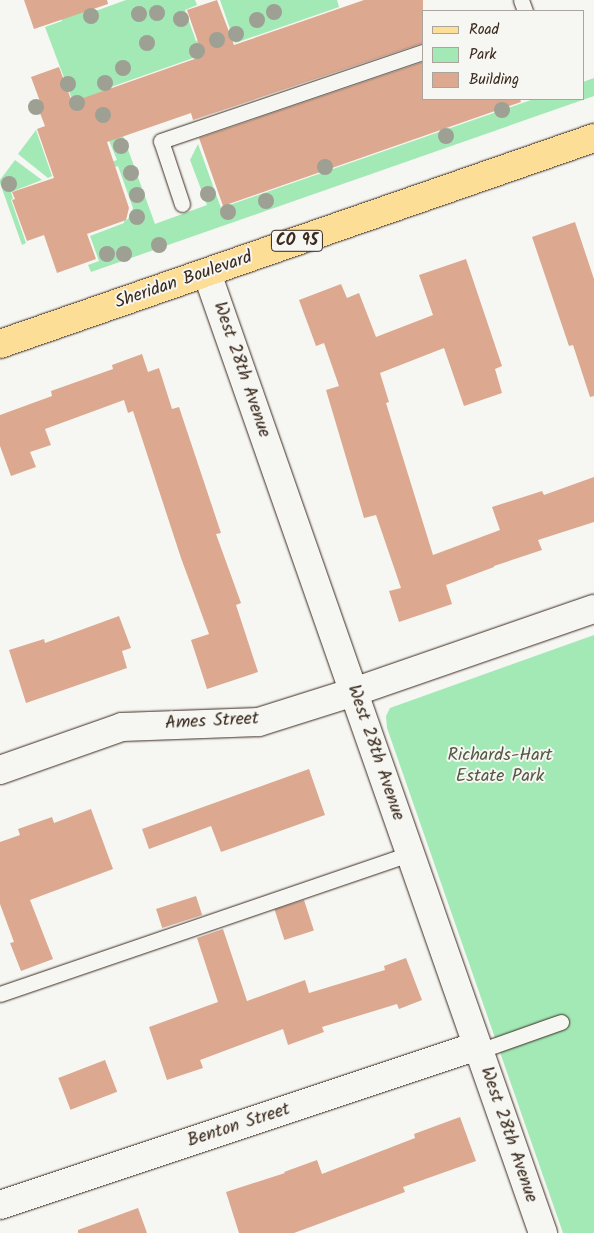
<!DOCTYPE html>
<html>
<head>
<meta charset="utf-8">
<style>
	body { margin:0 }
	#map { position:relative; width:594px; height:1233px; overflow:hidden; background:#f6f6f2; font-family:Kalam,sans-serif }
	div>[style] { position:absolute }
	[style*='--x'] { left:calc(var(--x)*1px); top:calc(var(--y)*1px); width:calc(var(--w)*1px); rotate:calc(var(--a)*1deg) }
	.green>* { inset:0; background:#a2e9b6 }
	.building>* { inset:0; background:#dca990; transform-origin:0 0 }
	.roads { filter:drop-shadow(0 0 1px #3b2a1e) drop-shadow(0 0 1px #3b2a1e) }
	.service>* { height:15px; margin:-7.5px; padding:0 7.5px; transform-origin:7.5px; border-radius:7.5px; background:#f6f6f2 }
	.minor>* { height:28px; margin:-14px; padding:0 14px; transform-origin:14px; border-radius:14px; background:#f6f6f2 }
	.primary>* { height:28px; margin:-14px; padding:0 14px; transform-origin:14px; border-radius:14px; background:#fdde96 }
	.trees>* { width:16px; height:16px; margin:-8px; border-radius:50%; background:#9da092 }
	span { translate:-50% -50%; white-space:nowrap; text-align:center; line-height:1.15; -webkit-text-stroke:4px #f6f6f2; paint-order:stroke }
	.shield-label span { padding:1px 4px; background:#f6f6f2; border:1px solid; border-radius:4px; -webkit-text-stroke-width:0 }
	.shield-label { font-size:16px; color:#3b2a1e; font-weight:700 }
	.street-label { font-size:18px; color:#3b2a1e }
	.park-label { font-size:18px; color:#555a44 }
	.legend { position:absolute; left:422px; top:10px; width:162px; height:90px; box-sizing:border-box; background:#f6f6f2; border:1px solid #aba49d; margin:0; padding:6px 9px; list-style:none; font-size:15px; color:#3b2a1e }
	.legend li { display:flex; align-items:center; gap:10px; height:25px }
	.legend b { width:25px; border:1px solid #aba49d }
</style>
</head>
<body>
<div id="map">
	<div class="green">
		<i style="clip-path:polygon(126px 0,195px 0,197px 5px,185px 10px,196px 41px,228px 30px,233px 44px,108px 88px,123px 132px,122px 133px,155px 224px,207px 205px,190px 160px,198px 144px,221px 208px,534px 99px,583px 99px,583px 82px,594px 78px,594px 96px,91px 272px,88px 265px,99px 261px,90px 236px,124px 223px,124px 221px,128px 219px,133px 208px,118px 166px,108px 169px,106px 164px,117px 160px,108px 138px,81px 123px,45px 27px,62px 21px,61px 18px,88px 8px,90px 13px)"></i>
		<i style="clip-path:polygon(220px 0,337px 0,339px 7px,235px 43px)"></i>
		<i style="clip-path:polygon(36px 130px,52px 176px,48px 178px,18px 154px)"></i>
		<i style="clip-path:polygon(15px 160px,42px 180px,11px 192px,13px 199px,11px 200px,26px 243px,22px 245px,0 183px,0 180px)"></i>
		<i style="clip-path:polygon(594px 635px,594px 1233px,563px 1233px,387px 728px,386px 716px,390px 708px)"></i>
	</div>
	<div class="building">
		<i style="clip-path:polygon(24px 0,107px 0,108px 4px,34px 29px)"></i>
		<i style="clip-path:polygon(217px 0,234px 45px,364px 0,423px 0,423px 43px,193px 120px,191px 113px,107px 142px,129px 208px,126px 220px,87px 234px,96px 259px,57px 273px,44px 235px,27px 241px,12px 200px,15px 199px,12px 192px,54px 178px,37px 129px,45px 126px,38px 108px,42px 107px,31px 77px,59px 67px,72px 102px,203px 56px,187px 10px)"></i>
		<i style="clip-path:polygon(423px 62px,423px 99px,520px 99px,521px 102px,223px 206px,199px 138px)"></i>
		<i style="clip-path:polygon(575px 222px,594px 279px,594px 396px,590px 397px,573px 345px,569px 346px,532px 237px)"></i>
		<i style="clip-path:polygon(466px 259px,502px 366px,495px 369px,502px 393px,464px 406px,444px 348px,380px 373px,389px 402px,386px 403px,433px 555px,500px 530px,492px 507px,542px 491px,544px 495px,594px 477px,594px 522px,538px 540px,542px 550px,494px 566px,494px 567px,446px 585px,452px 604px,399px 622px,389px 591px,401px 588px,376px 515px,364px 518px,326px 390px,339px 386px,324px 343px,316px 346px,299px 300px,341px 284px,347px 298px,359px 293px,376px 337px,433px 315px,419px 275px)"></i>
		<i style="clip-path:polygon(142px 354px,148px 372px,159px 368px,172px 409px,179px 407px,221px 533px,216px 534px,241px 603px,236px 605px,258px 672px,207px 689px,191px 640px,209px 634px,181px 558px,133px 411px,128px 413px,124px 400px,45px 429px,51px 445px,30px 452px,36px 467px,11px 476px,0 446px,0 415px,52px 396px,51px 391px,113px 369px,112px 365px)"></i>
		<i style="clip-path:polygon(119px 616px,131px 648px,122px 651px,127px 668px,26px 703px,9px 650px,44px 639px,45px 643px)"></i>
		<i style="clip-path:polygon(309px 769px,325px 815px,221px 852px,211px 826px,149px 849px,142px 829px)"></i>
		<i style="clip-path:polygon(91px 809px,113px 869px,30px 900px,53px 959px,21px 971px,10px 943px,14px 942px,0 904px,0 842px,20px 835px,18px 829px,52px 817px,54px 823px)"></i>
		<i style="left:196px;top:896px;width:20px;height:42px;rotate:72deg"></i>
		<i style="left:304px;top:900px;width:32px;height:31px;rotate:72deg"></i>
		<i style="clip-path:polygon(223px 929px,247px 1001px,305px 980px,309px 993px,385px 970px,384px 966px,406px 958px,422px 1000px,399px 1009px,397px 1004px,322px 1027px,324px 1032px,288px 1045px,283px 1029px,200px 1060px,203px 1068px,167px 1080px,149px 1027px,218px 1002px,197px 938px)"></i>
		<i style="left:105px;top:1060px;width:34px;height:50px;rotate:69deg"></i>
		<i style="clip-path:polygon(460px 1117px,476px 1161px,403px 1187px,405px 1192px,294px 1233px,239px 1233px,226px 1192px,285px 1173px,284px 1172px,317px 1160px,322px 1174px,415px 1138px,414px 1134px)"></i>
		<i style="clip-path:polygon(138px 1208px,147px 1233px,78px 1233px,78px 1230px)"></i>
	</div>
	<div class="roads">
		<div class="service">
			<i style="--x:521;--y:0;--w:12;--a:70"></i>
			<i style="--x:182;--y:204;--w:66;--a:-108.4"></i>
			<i style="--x:161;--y:141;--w:277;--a:-18.8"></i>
			<i style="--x:0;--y:994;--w:433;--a:-18.9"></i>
			<i style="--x:479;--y:1051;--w:87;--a:-19.5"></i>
		</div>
		<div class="minor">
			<i style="--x:207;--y:273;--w:1017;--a:70.71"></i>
			<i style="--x:0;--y:770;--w:129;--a:-19.4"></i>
			<i style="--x:122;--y:727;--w:137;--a:-2.1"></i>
			<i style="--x:259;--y:722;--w:100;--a:-17.5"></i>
			<i style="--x:354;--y:692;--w:254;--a:-19.1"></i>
			<i style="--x:0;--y:1205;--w:503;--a:-18.43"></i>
		</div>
		<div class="primary">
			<i style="--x:0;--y:344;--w:629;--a:-19.13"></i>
		</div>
	</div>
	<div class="trees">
		<i style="left:274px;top:12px"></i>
		<i style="left:157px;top:13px"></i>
		<i style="left:139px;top:14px"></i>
		<i style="left:91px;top:16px"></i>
		<i style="left:181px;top:19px"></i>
		<i style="left:257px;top:20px"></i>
		<i style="left:236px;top:34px"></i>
		<i style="left:217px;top:40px"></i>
		<i style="left:147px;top:43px"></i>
		<i style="left:197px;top:51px"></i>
		<i style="left:123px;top:68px"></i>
		<i style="left:105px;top:83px"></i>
		<i style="left:68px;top:84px"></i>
		<i style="left:77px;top:103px"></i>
		<i style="left:36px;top:107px"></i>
		<i style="left:502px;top:110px"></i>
		<i style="left:103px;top:115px"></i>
		<i style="left:446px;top:136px"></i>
		<i style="left:121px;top:146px"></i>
		<i style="left:325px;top:167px"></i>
		<i style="left:131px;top:173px"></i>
		<i style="left:9px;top:184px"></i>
		<i style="left:208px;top:194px"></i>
		<i style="left:137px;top:195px"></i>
		<i style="left:266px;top:201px"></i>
		<i style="left:228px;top:212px"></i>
		<i style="left:137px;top:217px"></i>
		<i style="left:159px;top:245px"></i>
		<i style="left:107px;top:254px"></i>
		<i style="left:124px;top:254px"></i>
	</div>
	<div class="shield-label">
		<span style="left:297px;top:241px">CO 95</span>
	</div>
	<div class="street-label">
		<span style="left:184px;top:281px;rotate:-19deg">Sheridan Boulevard</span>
		<span style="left:241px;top:370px;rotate:71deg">West 28th Avenue</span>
		<span style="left:212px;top:722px;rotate:-3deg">Ames Street</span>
		<span style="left:375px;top:753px;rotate:71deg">West 28th Avenue</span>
		<span style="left:239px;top:1126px;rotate:-18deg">Benton Street</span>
		<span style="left:508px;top:1135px;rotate:71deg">West 28th Avenue</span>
	</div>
	<div class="park-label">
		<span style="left:500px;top:767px">Richards-Hart<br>Estate Park</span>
	</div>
	<ul class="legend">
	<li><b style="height:6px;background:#fdde96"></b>Road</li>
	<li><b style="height:14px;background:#a2e9b6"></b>Park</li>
	<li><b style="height:14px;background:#dca990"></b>Building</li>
	</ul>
</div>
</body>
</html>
